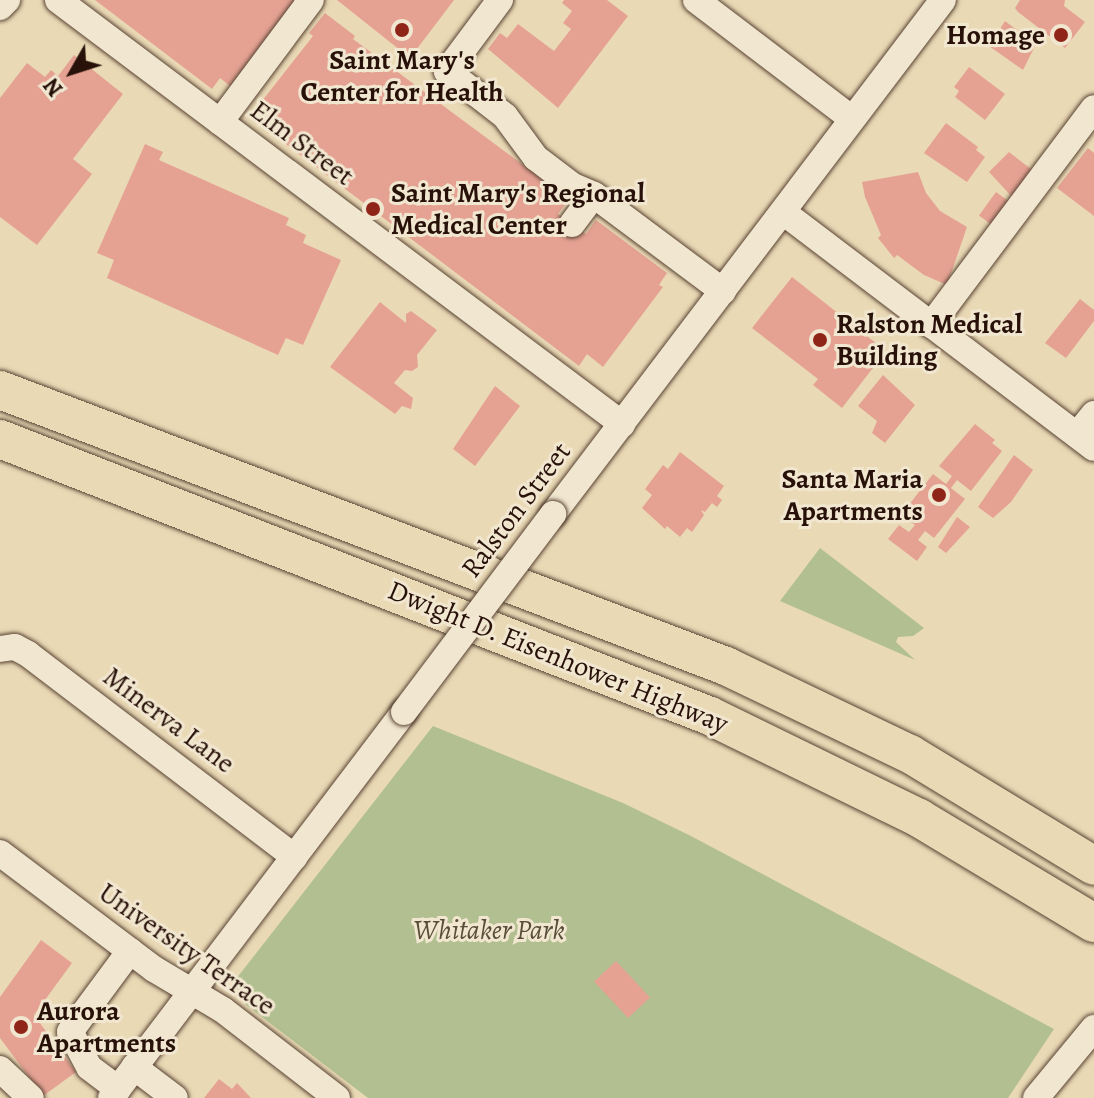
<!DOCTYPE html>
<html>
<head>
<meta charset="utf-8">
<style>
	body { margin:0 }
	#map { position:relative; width:1094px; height:1098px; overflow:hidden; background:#ead9b5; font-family:Alegreya,serif }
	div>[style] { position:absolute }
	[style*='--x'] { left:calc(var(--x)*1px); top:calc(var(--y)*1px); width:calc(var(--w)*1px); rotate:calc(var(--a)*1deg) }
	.green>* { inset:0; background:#b2c091 }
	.building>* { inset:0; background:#e5a293; transform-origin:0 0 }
	.roads { filter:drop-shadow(0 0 2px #584334) drop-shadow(0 0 2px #584334) }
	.minor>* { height:26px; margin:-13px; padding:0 13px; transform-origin:13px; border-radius:13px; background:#f1e6cf }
	.highway>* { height:38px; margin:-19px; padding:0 19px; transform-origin:19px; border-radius:19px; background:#ead9b5 }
	.bridges { filter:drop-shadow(0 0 2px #584334) drop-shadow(0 0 2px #584334) }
	.minor-bridge>* { height:26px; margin:-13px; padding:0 13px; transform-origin:13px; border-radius:13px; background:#f1e6cf }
	.dots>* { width:22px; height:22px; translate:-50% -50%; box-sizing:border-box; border:4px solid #f1e6cf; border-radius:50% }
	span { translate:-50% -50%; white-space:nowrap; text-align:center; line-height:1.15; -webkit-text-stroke:6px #f1e6cf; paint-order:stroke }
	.poi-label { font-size:28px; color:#271109; font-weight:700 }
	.right { translate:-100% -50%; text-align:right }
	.left { translate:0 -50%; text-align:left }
	.street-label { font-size:28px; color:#271109 }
	.park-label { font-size:28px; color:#584e39; font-style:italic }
	.north { position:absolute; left:32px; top:32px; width:80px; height:80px; -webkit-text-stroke:6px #f1e6cf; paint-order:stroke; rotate:231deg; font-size:22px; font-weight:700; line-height:32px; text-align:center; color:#271109 }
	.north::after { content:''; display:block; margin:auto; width:28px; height:36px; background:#271109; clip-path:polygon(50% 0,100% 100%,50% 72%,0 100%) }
</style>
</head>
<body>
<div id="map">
	<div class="green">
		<i style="clip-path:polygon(820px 548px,924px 628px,913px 636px,898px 637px,896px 642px,915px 660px,780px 601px)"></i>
		<i style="clip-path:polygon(433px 726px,623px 803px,689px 835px,1054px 1029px,1008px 1098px,368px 1098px,245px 1004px,235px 992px,236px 979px)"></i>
	</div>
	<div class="building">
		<i style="clip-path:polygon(95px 0,295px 0,230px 86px,220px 78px,212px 89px)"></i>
		<i style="clip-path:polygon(337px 0,454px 0,410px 58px)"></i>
		<i style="clip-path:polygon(564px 0,607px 0,628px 16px,558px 108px,488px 49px,500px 33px,507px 38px,518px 24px,554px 51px,571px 29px,563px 23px,572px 11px,562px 3px)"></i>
		<i style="clip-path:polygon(1020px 0,1065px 0,1064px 6px,1085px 22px,1065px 48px,1018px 12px,1015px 8px)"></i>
		<i style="clip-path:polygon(325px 13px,355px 36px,353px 39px,569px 199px,558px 214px,586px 234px,596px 220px,667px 273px,659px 285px,663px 287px,603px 367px,587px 354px,579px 366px,262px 126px,270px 115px,258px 106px,313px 36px,309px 33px)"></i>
		<i style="clip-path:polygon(1005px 21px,1036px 44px,1023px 70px,989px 46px)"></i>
		<i style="clip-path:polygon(74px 55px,123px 94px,73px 159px,92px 174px,37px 245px,0 217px,0 98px,27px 63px,45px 77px,51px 70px,58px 76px)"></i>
		<i style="clip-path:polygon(969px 67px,1005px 94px,985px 120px,955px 97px,959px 91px,954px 87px)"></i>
		<i style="clip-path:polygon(946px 123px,978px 147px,976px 150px,985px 157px,967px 182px,924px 153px)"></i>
		<i style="clip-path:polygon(145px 144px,163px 152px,159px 160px,289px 218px,286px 225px,306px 235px,303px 243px,341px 260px,303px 345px,286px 338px,278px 355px,107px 278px,114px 260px,97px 253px)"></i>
		<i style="clip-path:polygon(1088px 148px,1094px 153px,1094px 216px,1057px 188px)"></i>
		<i style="clip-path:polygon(1009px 152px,1035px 172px,1014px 199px,989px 172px)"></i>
		<i style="clip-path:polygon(918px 172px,926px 193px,940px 211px,967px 227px,947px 285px,924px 275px,897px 255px,894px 258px,878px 238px,881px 235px,865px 197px,862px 182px)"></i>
		<i style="left:996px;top:192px;width:19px;height:29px;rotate:36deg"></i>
		<i style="clip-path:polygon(792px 277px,886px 351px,842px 408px,813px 385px,818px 379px,752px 328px)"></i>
		<i style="clip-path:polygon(1080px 299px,1094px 310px,1094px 321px,1066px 358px,1045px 343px)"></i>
		<i style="clip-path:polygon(380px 302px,406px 323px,406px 314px,411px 311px,437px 330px,417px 355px,418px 367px,412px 371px,405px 370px,394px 383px,413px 398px,411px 409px,402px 406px,395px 414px,330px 367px)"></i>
		<i style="clip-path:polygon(883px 375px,915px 405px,885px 443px,872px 433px,877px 421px,858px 406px)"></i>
		<i style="clip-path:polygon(495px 386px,520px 406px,475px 466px,453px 449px)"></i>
		<i style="clip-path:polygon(975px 424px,995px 440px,992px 443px,1002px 451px,971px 491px,957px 480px,951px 488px,965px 499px,934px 538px,925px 531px,918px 540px,927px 547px,917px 561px,888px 539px,899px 525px,909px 532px,915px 525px,901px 515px,933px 474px,946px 484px,952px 476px,939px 466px)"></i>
		<i style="clip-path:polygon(680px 452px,724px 486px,717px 496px,722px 500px,717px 507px,712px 503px,705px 512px,701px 510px,704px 515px,692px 532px,687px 528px,680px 537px,667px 526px,665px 529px,642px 508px,652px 495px,645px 489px,663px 465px,668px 469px)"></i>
		<i style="clip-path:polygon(1014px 455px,1033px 470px,1011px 502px,993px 518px,978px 507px)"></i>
		<i style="clip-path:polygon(957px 517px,970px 527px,946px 553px,938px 547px)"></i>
		<i style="clip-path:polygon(41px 940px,72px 963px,34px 1015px,76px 1072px,43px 1096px,0 1038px,0 997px)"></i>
		<i style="left:616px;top:961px;width:50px;height:30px;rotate:47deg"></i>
		<i style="clip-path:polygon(219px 1079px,232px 1089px,237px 1083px,251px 1098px,204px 1098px)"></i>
	</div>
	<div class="roads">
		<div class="minor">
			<i style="--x:58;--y:0;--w:706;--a:36.93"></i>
			<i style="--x:500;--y:0;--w:89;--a:126.7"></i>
			<i style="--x:447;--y:71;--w:73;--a:37.8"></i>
			<i style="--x:505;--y:116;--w:52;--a:53.6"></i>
			<i style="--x:536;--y:158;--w:46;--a:37.1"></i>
			<i style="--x:573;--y:186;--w:23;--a:23"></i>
			<i style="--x:696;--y:0;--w:196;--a:37.3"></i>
			<i style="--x:0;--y:7;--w:10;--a:-45"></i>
			<i style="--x:220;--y:122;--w:152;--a:-53.3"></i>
			<i style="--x:783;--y:212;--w:390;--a:37.2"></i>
			<i style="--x:572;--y:224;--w:36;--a:-53"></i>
			<i style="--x:594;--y:195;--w:161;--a:36.7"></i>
			<i style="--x:931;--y:325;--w:271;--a:-53.1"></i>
			<i style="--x:1077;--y:435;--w:27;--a:-51"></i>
			<i style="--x:553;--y:514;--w:645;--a:-52.81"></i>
			<i style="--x:0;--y:649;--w:15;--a:-8"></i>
			<i style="--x:15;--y:647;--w:15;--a:28"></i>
			<i style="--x:28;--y:654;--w:335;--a:37.3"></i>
			<i style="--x:0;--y:853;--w:193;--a:37"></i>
			<i style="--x:154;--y:969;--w:80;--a:30.7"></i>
			<i style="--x:223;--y:1010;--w:144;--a:37.7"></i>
			<i style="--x:134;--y:1067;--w:51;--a:37.1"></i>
			<i style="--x:0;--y:1069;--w:42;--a:43.1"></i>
			<i style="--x:118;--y:1089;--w:36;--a:-143"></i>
			<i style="--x:89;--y:1067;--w:40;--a:-118"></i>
			<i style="--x:70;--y:1032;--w:101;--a:-53.5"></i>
			<i style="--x:111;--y:1098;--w:485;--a:-52.8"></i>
			<i style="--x:1036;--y:1098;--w:91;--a:-50.4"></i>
		</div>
		<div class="highway">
			<i style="--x:0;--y:390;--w:777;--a:20.82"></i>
			<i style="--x:726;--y:666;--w:204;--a:25.6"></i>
			<i style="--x:910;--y:754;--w:215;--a:31.3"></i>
			<i style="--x:0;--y:439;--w:762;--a:21.31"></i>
			<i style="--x:710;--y:716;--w:233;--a:26"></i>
			<i style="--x:919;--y:818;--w:204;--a:31"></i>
		</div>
	</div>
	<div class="bridges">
		<div class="minor-bridge">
			<i style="--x:404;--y:712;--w:248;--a:-53"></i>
		</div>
	</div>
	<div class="dots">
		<i style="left:402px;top:30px;background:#8f2418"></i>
		<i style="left:1061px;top:35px;background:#8f2418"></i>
		<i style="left:373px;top:209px;background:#8f2418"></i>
		<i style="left:820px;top:340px;background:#8f2418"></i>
		<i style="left:939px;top:495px;background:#8f2418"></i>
		<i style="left:21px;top:1027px;background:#8f2418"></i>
	</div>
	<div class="poi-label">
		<span class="right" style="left:1045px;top:35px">Homage</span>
		<span style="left:402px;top:76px">Saint Mary's<br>Center for Health</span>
		<span class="left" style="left:391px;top:209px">Saint Mary's Regional<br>Medical Center</span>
		<span class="left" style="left:836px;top:340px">Ralston Medical<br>Building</span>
		<span class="right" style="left:923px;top:495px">Santa Maria<br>Apartments</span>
		<span class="left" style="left:37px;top:1027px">Aurora<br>Apartments</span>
	</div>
	<div class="street-label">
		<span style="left:302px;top:143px;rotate:37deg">Elm Street</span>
		<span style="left:516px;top:510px;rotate:-53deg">Ralston Street</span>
		<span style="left:558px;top:657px;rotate:22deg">Dwight D. Eisenhower Highway</span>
		<span style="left:169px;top:720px;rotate:37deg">Minerva Lane</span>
		<span style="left:187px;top:949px;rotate:35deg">University Terrace</span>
	</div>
	<div class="park-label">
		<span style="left:489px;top:930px">Whitaker Park</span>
	</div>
	<div class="north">N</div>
</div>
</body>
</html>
